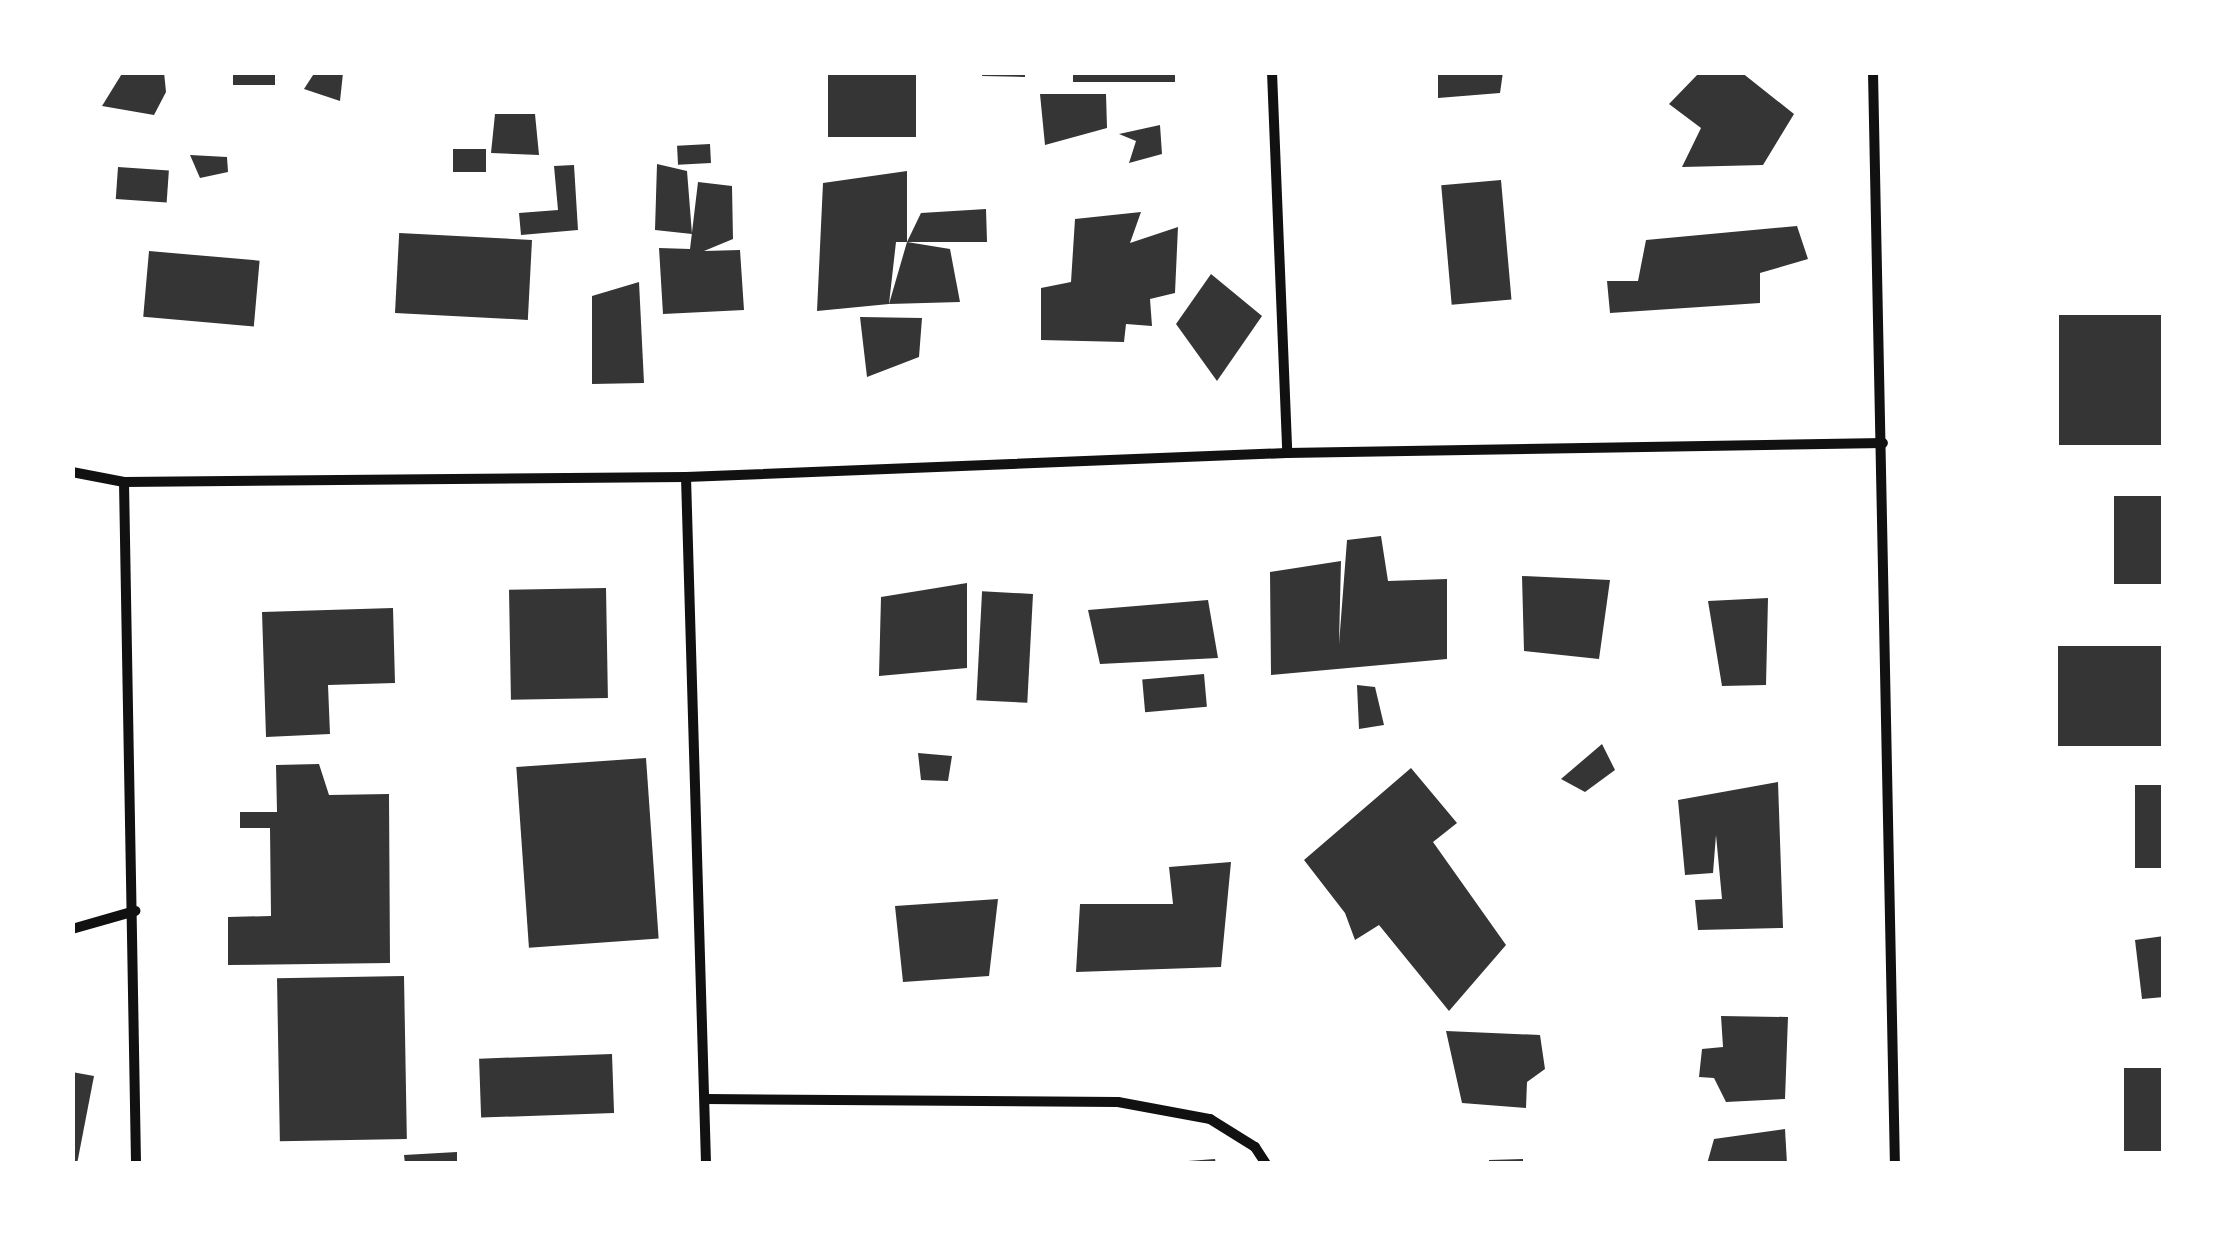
<!DOCTYPE html>
<html>
<head>
<meta charset="utf-8">
<style>
	body { margin:0 }
	#map { position:relative; width:2236px; height:1236px; overflow:hidden; background:#fff; font-family:"Golos Text",sans-serif }
	div>[style] { position:absolute }
	[style*='--x'] { left:calc(var(--x)*1px); top:calc(var(--y)*1px); width:calc(var(--w)*1px); rotate:calc(var(--a)*1deg) }
	.building>* { inset:0; background:#353535; transform-origin:0 0 }
	.minor>* { height:10px; margin:-5px; padding:0 5px; transform-origin:5px; border-radius:5px; background:#111 }
	span { translate:-50% -50%; white-space:nowrap; text-align:center; line-height:1.15; -webkit-text-stroke:10px #fff; paint-order:stroke }
	.frame { position:absolute; inset:0; border:75px solid #fff; pointer-events:none }
</style>
</head>
<body>
<div id="map">
	<div class="building">
		<i style="clip-path:polygon(123px 72px,164px 72px,166px 92px,154px 115px,102px 106px)"></i>
		<i style="left:233px;top:72px;width:42px;height:13px"></i>
		<i style="clip-path:polygon(315px 72px,343px 73px,340px 101px,304px 89px)"></i>
		<i style="left:828px;top:72px;width:88px;height:65px"></i>
		<i style="clip-path:polygon(982px 72px,1025px 72px,1025px 77px,982px 76px)"></i>
		<i style="left:1073px;top:72px;width:102px;height:10px"></i>
		<i style="clip-path:polygon(1438px 72px,1503px 72px,1500px 93px,1438px 98px)"></i>
		<i style="clip-path:polygon(1700px 72px,1741px 72px,1794px 114px,1763px 165px,1682px 167px,1701px 128px,1669px 104px)"></i>
		<i style="clip-path:polygon(1040px 94px,1106px 94px,1107px 128px,1045px 145px)"></i>
		<i style="clip-path:polygon(495px 114px,535px 114px,539px 155px,491px 153px)"></i>
		<i style="clip-path:polygon(1160px 125px,1162px 154px,1129px 163px,1136px 141px,1119px 134px)"></i>
		<i style="left:710px;top:144px;width:19px;height:33px;rotate:87deg"></i>
		<i style="left:453px;top:149px;width:33px;height:23px"></i>
		<i style="clip-path:polygon(190px 155px,227px 157px,228px 172px,200px 178px)"></i>
		<i style="clip-path:polygon(657px 164px,687px 171px,692px 234px,655px 230px)"></i>
		<i style="clip-path:polygon(574px 165px,578px 230px,521px 235px,519px 213px,558px 210px,554px 166px)"></i>
		<i style="left:118px;top:167px;width:51px;height:32px;rotate:4deg"></i>
		<i style="clip-path:polygon(907px 171px,907px 242px,896px 242px,889px 304px,817px 311px,823px 183px)"></i>
		<i style="left:1501px;top:180px;width:120px;height:60px;rotate:85deg"></i>
		<i style="clip-path:polygon(698px 182px,732px 186px,733px 239px,704px 251px,740px 250px,744px 310px,663px 314px,659px 248px,690px 249px)"></i>
		<i style="clip-path:polygon(986px 209px,987px 242px,907px 242px,921px 213px)"></i>
		<i style="clip-path:polygon(1141px 212px,1130px 243px,1178px 227px,1175px 293px,1150px 299px,1152px 326px,1126px 324px,1124px 342px,1041px 340px,1041px 288px,1071px 282px,1075px 219px)"></i>
		<i style="clip-path:polygon(1797px 226px,1808px 259px,1760px 273px,1760px 303px,1610px 313px,1607px 281px,1638px 281px,1646px 240px)"></i>
		<i style="left:532px;top:240px;width:80px;height:133px;rotate:93deg"></i>
		<i style="clip-path:polygon(907px 242px,950px 249px,960px 302px,889px 304px)"></i>
		<i style="left:149px;top:251px;width:111px;height:66px;rotate:5deg"></i>
		<i style="clip-path:polygon(1211px 274px,1262px 316px,1217px 381px,1176px 324px)"></i>
		<i style="clip-path:polygon(639px 282px,644px 383px,592px 384px,592px 296px)"></i>
		<i style="left:2164px;top:315px;width:130px;height:105px;rotate:90deg"></i>
		<i style="clip-path:polygon(860px 317px,922px 318px,919px 357px,867px 377px)"></i>
		<i style="left:2164px;top:496px;width:88px;height:50px;rotate:90deg"></i>
		<i style="clip-path:polygon(1381px 536px,1388px 581px,1447px 579px,1447px 659px,1271px 675px,1270px 572px,1341px 561px,1339px 644px,1347px 540px)"></i>
		<i style="clip-path:polygon(1522px 576px,1610px 580px,1599px 659px,1524px 651px)"></i>
		<i style="clip-path:polygon(967px 583px,967px 668px,879px 676px,881px 597px)"></i>
		<i style="left:606px;top:588px;width:110px;height:97px;rotate:89deg"></i>
		<i style="left:1033px;top:594px;width:109px;height:51px;rotate:93deg"></i>
		<i style="clip-path:polygon(1768px 598px,1766px 685px,1722px 686px,1708px 601px)"></i>
		<i style="clip-path:polygon(1208px 600px,1218px 658px,1100px 664px,1088px 610px)"></i>
		<i style="clip-path:polygon(393px 608px,395px 683px,328px 685px,330px 734px,266px 737px,262px 612px)"></i>
		<i style="left:2164px;top:646px;width:100px;height:106px;rotate:90deg"></i>
		<i style="left:1204px;top:674px;width:33px;height:62px;rotate:85deg"></i>
		<i style="clip-path:polygon(1357px 685px,1375px 687px,1384px 725px,1359px 729px)"></i>
		<i style="clip-path:polygon(1602px 744px,1615px 770px,1585px 792px,1561px 779px)"></i>
		<i style="clip-path:polygon(918px 753px,952px 756px,948px 781px,921px 780px)"></i>
		<i style="left:646px;top:758px;width:181px;height:130px;rotate:86deg"></i>
		<i style="clip-path:polygon(319px 764px,329px 795px,389px 794px,390px 963px,228px 965px,228px 917px,271px 916px,270px 828px,240px 828px,240px 812px,277px 812px,276px 765px)"></i>
		<i style="clip-path:polygon(1411px 768px,1457px 823px,1433px 842px,1506px 945px,1449px 1011px,1379px 925px,1355px 940px,1345px 913px,1304px 860px)"></i>
		<i style="clip-path:polygon(1778px 782px,1783px 928px,1698px 930px,1695px 900px,1722px 899px,1716px 835px,1713px 873px,1685px 875px,1678px 800px)"></i>
		<i style="left:2164px;top:785px;width:83px;height:29px;rotate:90deg"></i>
		<i style="clip-path:polygon(1231px 862px,1221px 967px,1076px 972px,1080px 904px,1173px 904px,1169px 867px)"></i>
		<i style="clip-path:polygon(998px 899px,989px 976px,903px 982px,895px 906px)"></i>
		<i style="clip-path:polygon(2164px 936px,2164px 997px,2142px 999px,2135px 940px)"></i>
		<i style="left:404px;top:976px;width:163px;height:127px;rotate:89deg"></i>
		<i style="clip-path:polygon(1721px 1016px,1788px 1017px,1785px 1099px,1726px 1102px,1714px 1078px,1699px 1077px,1702px 1049px,1723px 1047px)"></i>
		<i style="clip-path:polygon(1446px 1031px,1540px 1035px,1545px 1069px,1527px 1082px,1526px 1108px,1462px 1103px)"></i>
		<i style="left:612px;top:1054px;width:59px;height:133px;rotate:88deg"></i>
		<i style="left:2164px;top:1068px;width:83px;height:40px;rotate:90deg"></i>
		<i style="clip-path:polygon(72px 1072px,94px 1076px,77px 1164px,72px 1164px)"></i>
		<i style="clip-path:polygon(1785px 1129px,1787px 1164px,1707px 1164px,1714px 1139px)"></i>
		<i style="clip-path:polygon(457px 1152px,457px 1164px,405px 1164px,404px 1155px)"></i>
		<i style="clip-path:polygon(1215px 1159px,1216px 1164px,1188px 1164px,1188px 1161px)"></i>
		<i style="clip-path:polygon(1523px 1159px,1523px 1164px,1489px 1164px,1489px 1160px)"></i>
	</div>
	<div class="minor">
		<i style="--x:1272;--y:72;--w:381;--a:87.7"></i>
		<i style="--x:1873;--y:72;--w:1092;--a:88.85"></i>
		<i style="--x:72;--y:472;--w:53;--a:10.9"></i>
		<i style="--x:124;--y:482;--w:562;--a:-0.51"></i>
		<i style="--x:686;--y:477;--w:601;--a:-2.29"></i>
		<i style="--x:1287;--y:453;--w:596;--a:-0.96"></i>
		<i style="--x:686;--y:477;--w:687;--a:88.33"></i>
		<i style="--x:124;--y:482;--w:682;--a:88.99"></i>
		<i style="--x:72;--y:929;--w:66;--a:-15.9"></i>
		<i style="--x:706;--y:1099;--w:412;--a:0.4"></i>
		<i style="--x:1118;--y:1102;--w:94;--a:10.5"></i>
		<i style="--x:1210;--y:1119;--w:53;--a:31.9"></i>
		<i style="--x:1255;--y:1147;--w:20;--a:57"></i>
	</div>
	<div class="frame"></div>
</div>
</body>
</html>
